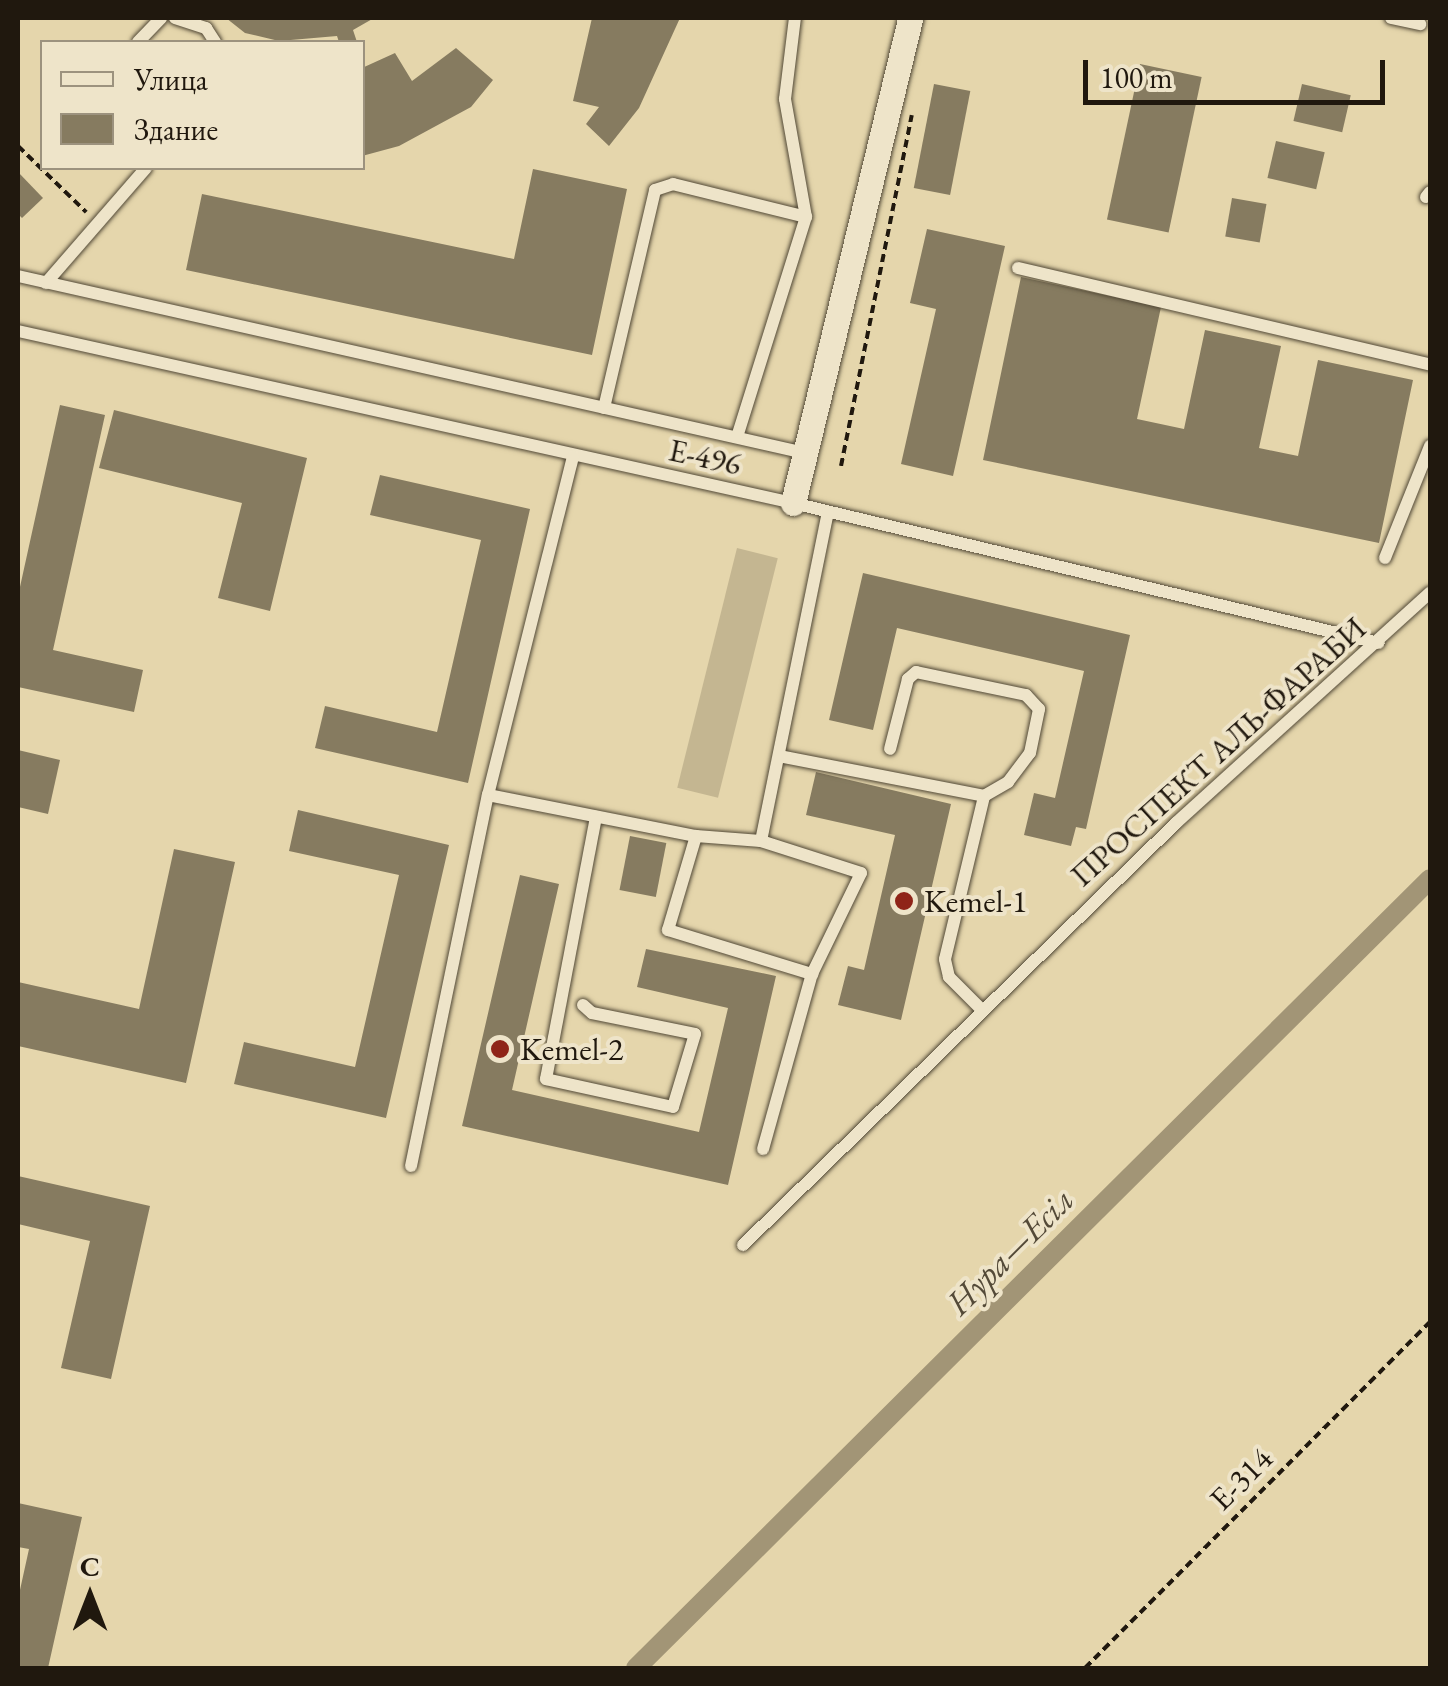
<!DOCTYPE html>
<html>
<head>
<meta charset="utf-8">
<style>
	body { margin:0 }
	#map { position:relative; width:1448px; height:1686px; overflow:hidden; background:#e5d6ac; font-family:"EB Garamond",serif }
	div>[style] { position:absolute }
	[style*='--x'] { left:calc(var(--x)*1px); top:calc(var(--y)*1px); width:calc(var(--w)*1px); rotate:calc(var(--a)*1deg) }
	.green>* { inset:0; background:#c4b691; transform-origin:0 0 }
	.canal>* { height:20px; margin:-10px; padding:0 10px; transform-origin:10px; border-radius:10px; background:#a29576 }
	.building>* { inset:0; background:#867b60; transform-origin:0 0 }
	.path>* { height:4px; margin-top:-2px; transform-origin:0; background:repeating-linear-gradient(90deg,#20180e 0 8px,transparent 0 13px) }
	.roads { filter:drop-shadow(0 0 2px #514836) drop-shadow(0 0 2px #514836) }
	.service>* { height:12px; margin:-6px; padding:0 6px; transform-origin:6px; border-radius:6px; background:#eee4c9 }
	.minor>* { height:25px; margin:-12.5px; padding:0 12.5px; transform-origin:12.5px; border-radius:12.5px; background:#eee4c9 }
	.dots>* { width:28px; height:28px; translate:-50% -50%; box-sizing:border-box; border:5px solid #eee4c9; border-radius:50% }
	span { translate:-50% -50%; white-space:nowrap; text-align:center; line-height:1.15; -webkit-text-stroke:8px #eee4c9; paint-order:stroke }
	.street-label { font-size:32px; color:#20180e }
	.poi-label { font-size:32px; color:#20180e }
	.left { translate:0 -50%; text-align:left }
	.water-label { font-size:35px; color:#544a38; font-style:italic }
	.frame { position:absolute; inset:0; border:20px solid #20180e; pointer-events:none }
	.legend { position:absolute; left:40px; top:40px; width:325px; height:130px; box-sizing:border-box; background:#eee4c9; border:2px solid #9c927e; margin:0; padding:12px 18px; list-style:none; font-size:30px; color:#20180e }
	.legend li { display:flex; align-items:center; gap:20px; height:50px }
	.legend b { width:50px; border:2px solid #9c927e }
	.north { position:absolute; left:40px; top:1546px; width:100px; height:100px; -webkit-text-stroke:8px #eee4c9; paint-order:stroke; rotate:0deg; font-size:28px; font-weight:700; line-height:40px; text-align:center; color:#20180e }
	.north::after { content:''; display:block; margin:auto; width:35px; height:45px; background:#20180e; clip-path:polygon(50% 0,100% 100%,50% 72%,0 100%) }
	.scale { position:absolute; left:1083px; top:60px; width:302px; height:45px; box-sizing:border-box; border:5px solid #20180e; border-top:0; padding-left:12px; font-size:30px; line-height:35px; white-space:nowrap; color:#20180e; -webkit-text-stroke:8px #eee4c9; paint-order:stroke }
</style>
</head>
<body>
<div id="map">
	<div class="green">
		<i style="left:737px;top:548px;width:42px;height:247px;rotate:14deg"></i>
	</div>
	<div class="canal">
		<i style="--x:636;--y:1668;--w:1119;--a:-44.82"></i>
	</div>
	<div class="building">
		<i style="clip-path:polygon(226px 18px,374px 18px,353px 30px,357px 42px,339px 42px,337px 36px,279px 41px,245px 33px)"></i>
		<i style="clip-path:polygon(592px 18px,680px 18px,639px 108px,609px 146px,586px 124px,599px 107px,573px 101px)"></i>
		<i style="clip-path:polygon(456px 48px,493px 80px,471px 107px,399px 146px,362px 156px,362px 68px,395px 53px,412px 81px)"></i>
		<i style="left:1140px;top:64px;width:63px;height:159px;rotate:12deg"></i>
		<i style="left:934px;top:84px;width:37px;height:106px;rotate:11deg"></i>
		<i style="left:1302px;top:84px;width:50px;height:38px;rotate:13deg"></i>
		<i style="left:1276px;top:141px;width:50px;height:38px;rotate:13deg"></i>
		<i style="clip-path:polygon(533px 169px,627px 189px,592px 355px,186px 270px,202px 194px,514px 259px)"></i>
		<i style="clip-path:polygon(18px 172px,43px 198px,22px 218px,18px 214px)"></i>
		<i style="left:1232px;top:198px;width:35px;height:39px;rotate:10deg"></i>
		<i style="clip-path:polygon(927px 229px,1005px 246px,953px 476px,901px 464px,936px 309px,910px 303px)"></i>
		<i style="clip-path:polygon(1021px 277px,1161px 307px,1137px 419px,1184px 429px,1205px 330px,1281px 346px,1259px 448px,1298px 456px,1318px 360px,1413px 380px,1379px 543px,983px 460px)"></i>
		<i style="clip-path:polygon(60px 405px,105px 415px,53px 650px,143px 670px,134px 712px,18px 687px,18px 596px)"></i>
		<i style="clip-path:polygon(114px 410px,307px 458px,270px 611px,218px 598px,242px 503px,99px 468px)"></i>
		<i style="clip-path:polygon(380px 475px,530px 509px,468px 783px,315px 748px,325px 706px,437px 732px,481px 540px,370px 515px)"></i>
		<i style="clip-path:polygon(863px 573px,1130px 635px,1086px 829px,1076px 827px,1071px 846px,1024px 835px,1034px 793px,1055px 798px,1084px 671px,897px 628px,873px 730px,829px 720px)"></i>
		<i style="clip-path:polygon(18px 750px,60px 760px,48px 814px,18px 807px)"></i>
		<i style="clip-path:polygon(816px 772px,951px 804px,901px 1020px,838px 1005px,848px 966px,864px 970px,895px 835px,806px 815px)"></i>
		<i style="clip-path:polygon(298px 810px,449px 845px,386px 1118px,234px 1084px,244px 1042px,355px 1067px,399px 875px,289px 851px)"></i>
		<i style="left:630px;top:836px;width:37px;height:55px;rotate:11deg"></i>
		<i style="clip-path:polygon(174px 849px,235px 862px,186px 1083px,18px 1046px,18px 982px,139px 1009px)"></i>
		<i style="clip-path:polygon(520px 875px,559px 884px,512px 1090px,699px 1132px,728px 1008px,637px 987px,646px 949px,776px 976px,728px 1185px,462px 1126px)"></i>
		<i style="clip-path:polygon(18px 1176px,150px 1206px,111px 1379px,61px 1368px,90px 1241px,18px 1224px)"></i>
		<i style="clip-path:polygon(18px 1503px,82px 1517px,48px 1668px,18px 1668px,18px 1599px,29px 1549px,18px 1547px)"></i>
	</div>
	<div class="path">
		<i style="--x:18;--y:146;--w:95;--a:44.1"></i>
		<i style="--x:841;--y:466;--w:358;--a:-78.6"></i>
		<i style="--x:1085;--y:1668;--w:489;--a:-45.1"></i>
	</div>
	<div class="roads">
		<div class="service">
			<i style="--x:175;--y:18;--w:33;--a:18"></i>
			<i style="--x:206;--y:28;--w:17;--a:57"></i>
			<i style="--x:1391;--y:18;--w:30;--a:12"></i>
			<i style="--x:138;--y:42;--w:33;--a:-46"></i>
			<i style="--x:1426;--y:197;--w:6;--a:-51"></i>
			<i style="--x:1018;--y:268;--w:423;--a:13.2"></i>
			<i style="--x:18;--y:276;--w:807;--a:12.68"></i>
			<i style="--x:46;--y:283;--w:152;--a:-49"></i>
			<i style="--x:18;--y:331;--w:794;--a:12.51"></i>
			<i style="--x:793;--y:503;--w:602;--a:13.44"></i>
			<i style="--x:604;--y:408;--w:224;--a:-76.8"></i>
			<i style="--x:655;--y:190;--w:19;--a:-18"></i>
			<i style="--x:673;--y:184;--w:137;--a:13.9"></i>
			<i style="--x:737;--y:437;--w:231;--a:-72.6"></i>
			<i style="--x:806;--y:217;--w:120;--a:-100.1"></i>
			<i style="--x:785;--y:99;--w:82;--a:-83"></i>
			<i style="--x:1385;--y:558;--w:121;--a:-68.1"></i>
			<i style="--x:779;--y:756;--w:209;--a:11"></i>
			<i style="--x:984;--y:796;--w:28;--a:-30"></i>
			<i style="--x:1008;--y:782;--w:36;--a:-53"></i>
			<i style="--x:1030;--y:753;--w:45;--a:-78.4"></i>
			<i style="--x:1039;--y:709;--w:19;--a:-133"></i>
			<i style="--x:1026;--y:695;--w:112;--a:-168.2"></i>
			<i style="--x:916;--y:672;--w:11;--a:139"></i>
			<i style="--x:908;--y:679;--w:72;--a:104.4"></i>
			<i style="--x:488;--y:795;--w:212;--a:11.2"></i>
			<i style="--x:696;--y:836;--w:65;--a:4.4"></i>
			<i style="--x:696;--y:836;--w:98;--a:106.6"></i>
			<i style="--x:668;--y:930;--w:151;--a:17"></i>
			<i style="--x:583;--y:1005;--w:12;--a:42"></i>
			<i style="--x:592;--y:1013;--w:105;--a:11.5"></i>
			<i style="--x:695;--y:1034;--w:76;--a:106.8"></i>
			<i style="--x:673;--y:1107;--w:130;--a:-167.6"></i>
			<i style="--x:546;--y:1079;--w:267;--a:-79.2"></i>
			<i style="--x:982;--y:1010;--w:47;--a:-135"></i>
			<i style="--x:949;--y:977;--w:18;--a:-103"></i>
			<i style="--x:945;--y:959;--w:168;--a:-76.5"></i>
			<i style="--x:763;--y:1149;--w:182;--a:-74.4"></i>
			<i style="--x:812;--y:974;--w:112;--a:-64.1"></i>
			<i style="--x:861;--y:873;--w:105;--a:-162.3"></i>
			<i style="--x:761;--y:841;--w:335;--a:-78.5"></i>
			<i style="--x:411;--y:1166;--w:379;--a:-78.3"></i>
			<i style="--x:488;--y:795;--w:349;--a:-75.9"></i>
			<i style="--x:743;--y:1245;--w:605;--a:-44.26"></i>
			<i style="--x:1176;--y:823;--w:343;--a:-42.2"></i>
		</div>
		<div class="minor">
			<i style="--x:793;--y:503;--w:499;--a:-76.4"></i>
		</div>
	</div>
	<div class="dots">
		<i style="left:904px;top:901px;background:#8f2418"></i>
		<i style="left:500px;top:1049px;background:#8f2418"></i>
	</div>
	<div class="street-label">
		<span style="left:705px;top:457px;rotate:12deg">E-496</span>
		<span style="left:1218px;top:752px;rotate:-42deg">ПРОСПЕКТ АЛЬ-ФАРАБИ</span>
		<span style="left:1241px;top:1479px;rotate:-45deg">E-314</span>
	</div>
	<div class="poi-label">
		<span class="left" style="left:924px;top:901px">Kemel-1</span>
		<span class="left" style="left:520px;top:1049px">Kemel-2</span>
	</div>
	<div class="water-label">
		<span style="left:1010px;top:1251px;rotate:-45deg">Нура—Есіл</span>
	</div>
	<div class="frame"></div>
	<ul class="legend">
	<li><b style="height:12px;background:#eee4c9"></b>Улица</li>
	<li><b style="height:28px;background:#867b60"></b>Здание</li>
	</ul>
	<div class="north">С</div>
	<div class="scale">100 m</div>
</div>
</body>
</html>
